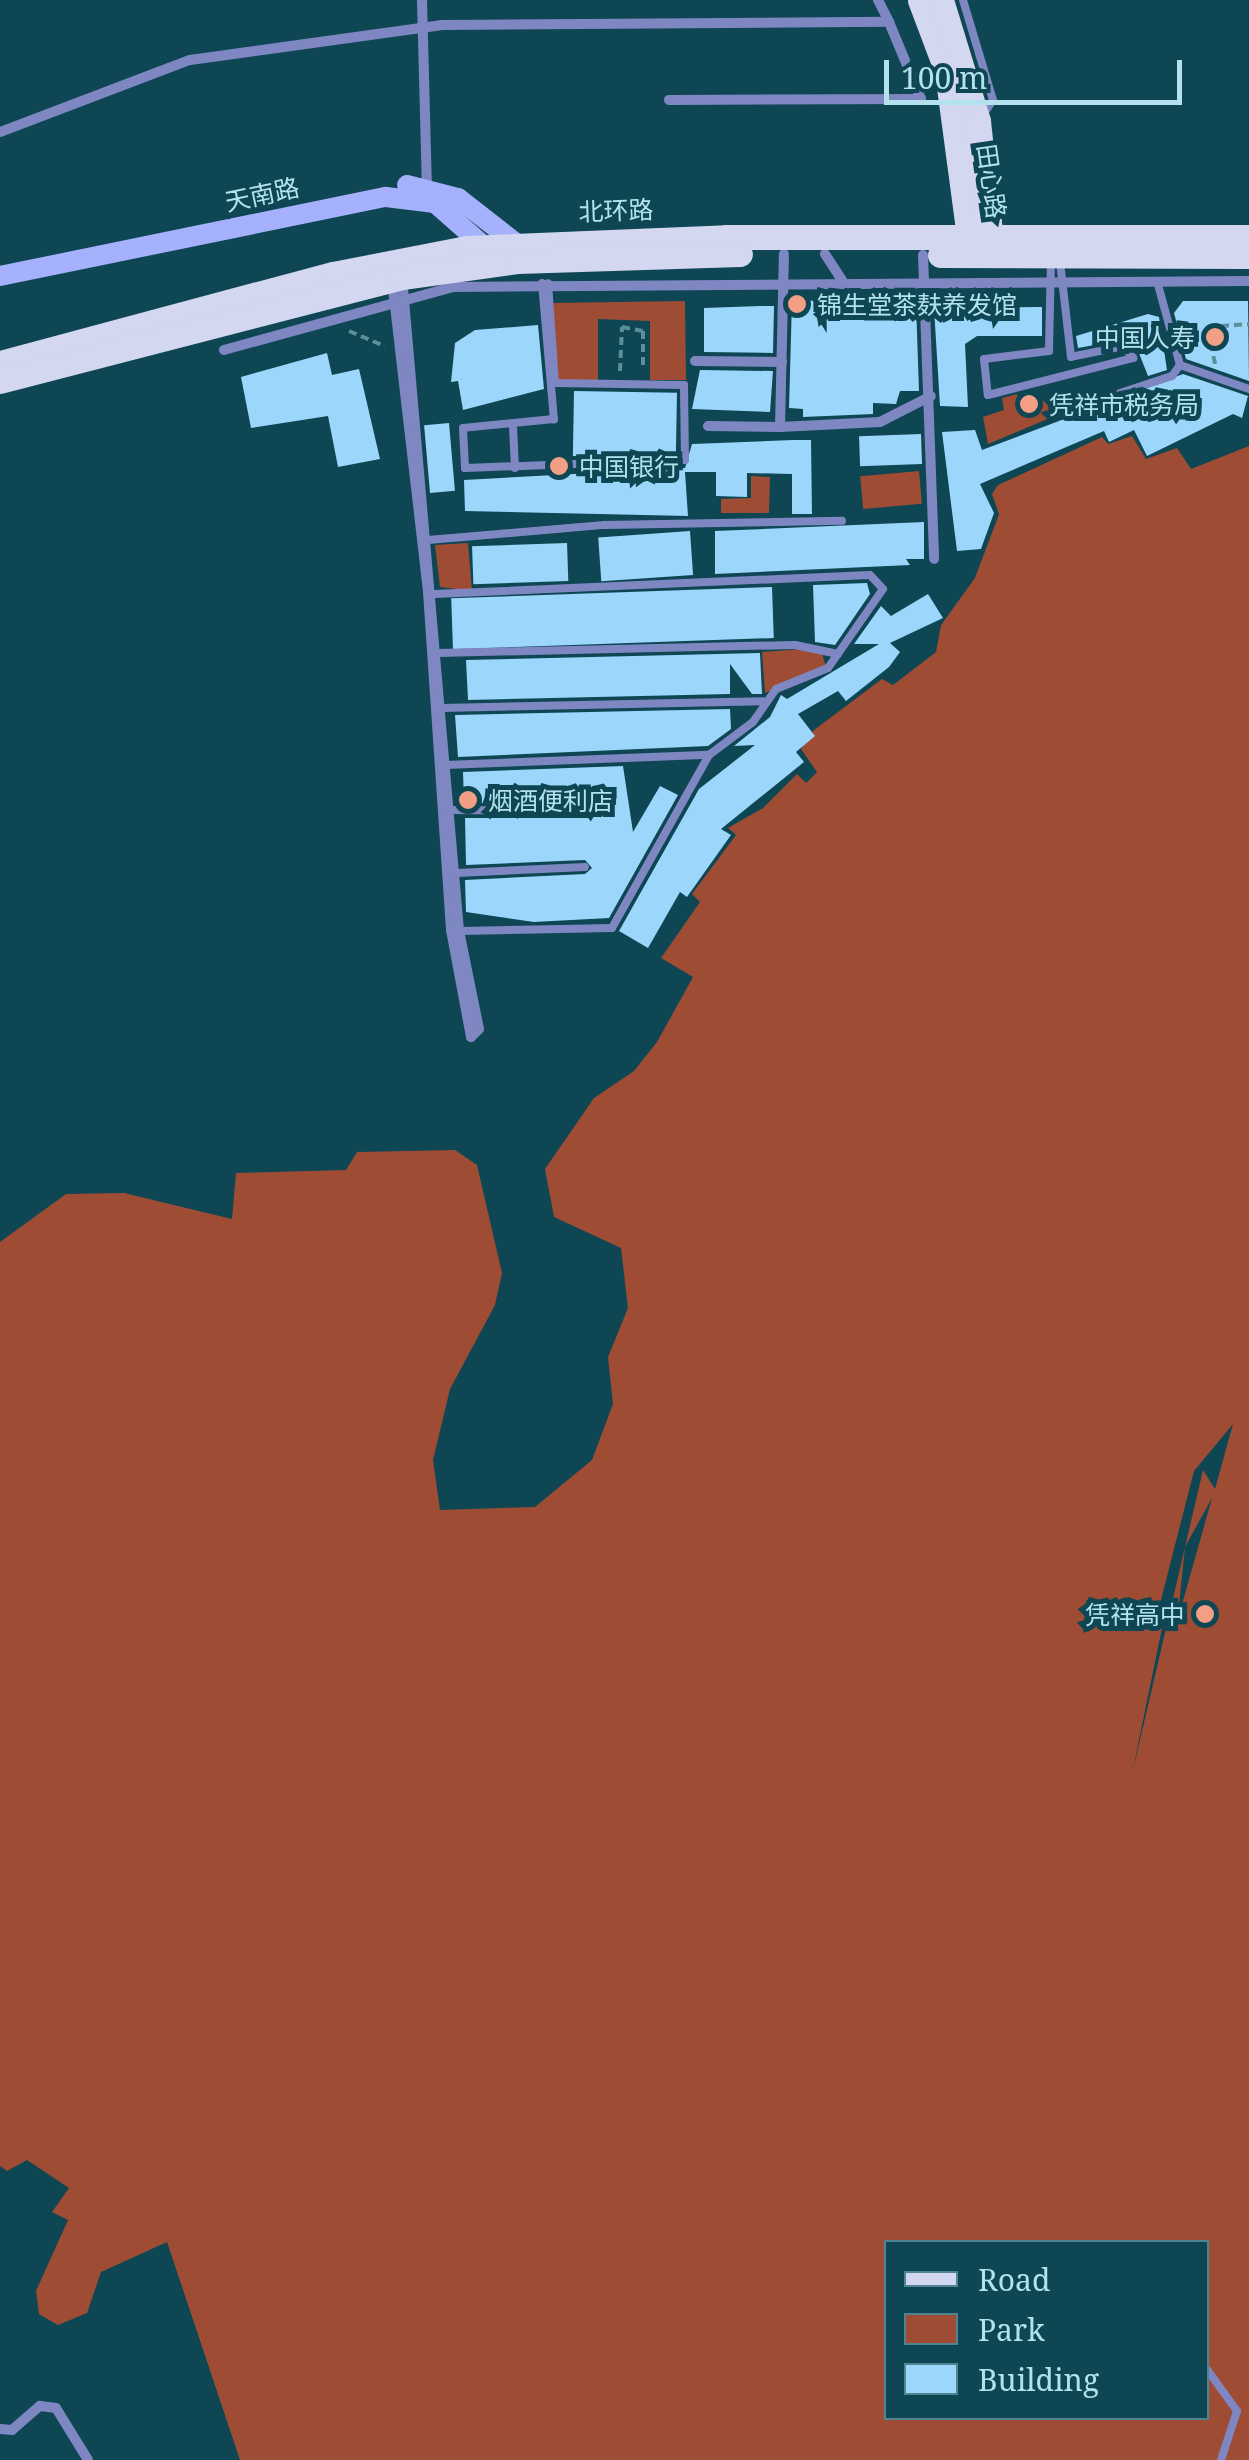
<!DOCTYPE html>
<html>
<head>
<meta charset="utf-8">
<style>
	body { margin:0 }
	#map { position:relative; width:1249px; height:2460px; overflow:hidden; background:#0e4654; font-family:"Noto Serif","Noto Sans SC",serif }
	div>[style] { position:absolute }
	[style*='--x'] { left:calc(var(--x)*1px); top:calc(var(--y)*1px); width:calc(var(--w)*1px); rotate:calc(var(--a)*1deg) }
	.green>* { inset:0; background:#9e4c33; transform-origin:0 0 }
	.building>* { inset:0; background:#9cd6fb; transform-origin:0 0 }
	.path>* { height:4px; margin-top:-2px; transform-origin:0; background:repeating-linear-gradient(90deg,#5c8e9c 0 8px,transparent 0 13px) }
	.service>* { height:8px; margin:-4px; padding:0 4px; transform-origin:4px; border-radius:4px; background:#7f87c3 }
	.minor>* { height:10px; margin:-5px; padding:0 5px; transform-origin:5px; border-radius:5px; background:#7f87c3 }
	.secondary>* { height:20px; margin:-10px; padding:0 10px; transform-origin:10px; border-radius:10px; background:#a6b1fd }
	.primary>* { height:25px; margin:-12.5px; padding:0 12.5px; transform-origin:12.5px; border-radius:12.5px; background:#d3d7f0 }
	.dots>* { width:28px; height:28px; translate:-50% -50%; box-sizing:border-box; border:5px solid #0e4654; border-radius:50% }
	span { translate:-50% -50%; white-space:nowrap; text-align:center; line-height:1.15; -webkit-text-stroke:10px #0e4654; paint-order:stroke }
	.street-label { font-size:25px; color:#b4e1ee }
	.poi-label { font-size:25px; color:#b4e1ee }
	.left { translate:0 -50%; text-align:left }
	.right { translate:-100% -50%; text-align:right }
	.legend { position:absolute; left:884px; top:2240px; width:325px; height:180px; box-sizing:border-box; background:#0e4654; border:2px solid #508492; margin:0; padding:12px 18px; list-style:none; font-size:30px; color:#b4e1ee }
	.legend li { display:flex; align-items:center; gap:20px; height:50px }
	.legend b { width:50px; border:2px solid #508492 }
	.scale { position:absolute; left:884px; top:60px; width:298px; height:45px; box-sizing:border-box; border:5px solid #b4e1ee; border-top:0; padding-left:12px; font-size:30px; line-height:35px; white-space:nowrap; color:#b4e1ee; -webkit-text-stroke:8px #0e4654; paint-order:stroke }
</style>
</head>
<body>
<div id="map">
	<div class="green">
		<i style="clip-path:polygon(685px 301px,686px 380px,650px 380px,650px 321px,598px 319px,598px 380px,557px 382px,552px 303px)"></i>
		<i style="clip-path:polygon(1017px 394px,1021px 404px,1054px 397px,1062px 413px,988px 444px,983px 417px,1004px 410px,1002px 398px)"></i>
		<i style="clip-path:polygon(evenodd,1132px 436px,1146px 459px,1177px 448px,1191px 469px,1249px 446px,1249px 2460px,240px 2460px,167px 2242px,101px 2272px,87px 2313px,58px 2325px,39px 2314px,36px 2291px,68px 2220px,52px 2212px,69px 2188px,27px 2160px,7px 2171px,0 2166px,0 1242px,66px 1194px,124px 1193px,232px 1219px,236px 1173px,346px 1170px,357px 1152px,455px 1150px,477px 1165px,502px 1273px,495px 1305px,450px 1389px,433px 1460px,440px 1510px,535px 1507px,592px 1460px,613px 1404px,608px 1357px,628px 1308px,621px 1248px,554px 1217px,545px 1169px,594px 1098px,634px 1071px,657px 1042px,693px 977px,661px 958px,700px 902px,692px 894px,736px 835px,728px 828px,763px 808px,797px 774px,806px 783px,817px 772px,801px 749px,814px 730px,882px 679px,893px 685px,936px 652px,941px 625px,975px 578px,999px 514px,992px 494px,998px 485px,1102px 437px,1108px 444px,1132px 436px,1233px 1424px,1215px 1489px,1203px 1470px,1132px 1774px,1162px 1628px,1161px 1600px,1194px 1471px,1233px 1424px,1132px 436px,1212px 1498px,1179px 1615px,1178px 1615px,1185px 1547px,1212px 1498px,1132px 436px,886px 2242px,1206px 2242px,1206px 2418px,886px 2418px,886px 2242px)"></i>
		<i style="left:919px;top:471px;width:33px;height:59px;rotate:85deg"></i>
		<i style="clip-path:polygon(751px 476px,770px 477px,769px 513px,721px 513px,721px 499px,751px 498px)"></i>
		<i style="clip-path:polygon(468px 543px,472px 591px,440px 587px,435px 545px)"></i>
		<i style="clip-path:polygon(802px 649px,822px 653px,826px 667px,765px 693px,762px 652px)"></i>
	</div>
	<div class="building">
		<i style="clip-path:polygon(792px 300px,916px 303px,919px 391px,900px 391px,896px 404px,873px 403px,873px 414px,803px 417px,803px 409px,789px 408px)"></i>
		<i style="clip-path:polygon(1183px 301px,1248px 301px,1249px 381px,1186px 359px,1174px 313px)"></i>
		<i style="clip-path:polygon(760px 306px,774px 306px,773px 353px,704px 352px,704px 308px)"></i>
		<i style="clip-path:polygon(1042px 307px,1042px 336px,977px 336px,965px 344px,968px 407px,940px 406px,934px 308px)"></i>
		<i style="clip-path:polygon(1148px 314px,1159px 317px,1167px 370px,1148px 376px,1133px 338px,1078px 348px,1076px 336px)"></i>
		<i style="clip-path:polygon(538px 325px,544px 389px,463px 410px,458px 381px,451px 382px,455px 343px,475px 330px)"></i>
		<i style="clip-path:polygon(327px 353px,332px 375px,359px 369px,380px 459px,338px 467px,328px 416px,251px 428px,241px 377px)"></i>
		<i style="clip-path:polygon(700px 370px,773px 371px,770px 412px,692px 409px)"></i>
		<i style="clip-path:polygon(1183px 374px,1248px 396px,1242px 418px,1233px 414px,1147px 456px,1134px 430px,1109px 442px,1104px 431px,980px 484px,994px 513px,981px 549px,957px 551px,942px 432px,975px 430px,982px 450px)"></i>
		<i style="left:574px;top:391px;width:103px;height:65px;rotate:1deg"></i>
		<i style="left:449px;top:423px;width:68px;height:25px;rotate:85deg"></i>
		<i style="left:921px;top:434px;width:30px;height:62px;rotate:88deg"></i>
		<i style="clip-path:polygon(793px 440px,811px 440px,812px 514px,792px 514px,792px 474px,747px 473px,747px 497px,716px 496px,716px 472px,685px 472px,688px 516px,465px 511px,464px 480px,685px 468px,692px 444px)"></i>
		<i style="clip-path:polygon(924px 522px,924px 559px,906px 559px,910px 565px,715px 574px,715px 531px)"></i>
		<i style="left:690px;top:531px;width:44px;height:92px;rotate:86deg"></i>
		<i style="left:567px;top:543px;width:38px;height:95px;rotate:88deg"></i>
		<i style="clip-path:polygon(867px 583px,870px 594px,835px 645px,815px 642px,813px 585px)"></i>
		<i style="left:772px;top:587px;width:51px;height:321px;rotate:88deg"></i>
		<i style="clip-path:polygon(928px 594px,943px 618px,890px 643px,900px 652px,889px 667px,846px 701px,838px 691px,798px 714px,815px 736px,796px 752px,804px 762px,721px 829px,731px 835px,687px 897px,680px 892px,648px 948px,619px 931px,699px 789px,755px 745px,734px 746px,770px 717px,781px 695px,787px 699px,879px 644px,854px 644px,881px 606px,891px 616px)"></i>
		<i style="clip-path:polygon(760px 653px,762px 694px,752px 694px,730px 664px,730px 694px,468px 700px,466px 660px)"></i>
		<i style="clip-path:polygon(730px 709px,731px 729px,708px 746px,458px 757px,455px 715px)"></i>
		<i style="clip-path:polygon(623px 766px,633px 832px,660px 786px,678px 795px,609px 918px,534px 922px,466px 912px,465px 880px,585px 874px,592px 868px,585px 860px,466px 865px,465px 818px,591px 818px,598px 810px,591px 804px,464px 803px,463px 772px)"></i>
	</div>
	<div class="path">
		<i style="--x:349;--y:331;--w:39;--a:23"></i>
		<i style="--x:1215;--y:364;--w:38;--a:-101"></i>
		<i style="--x:1208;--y:327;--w:41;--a:-4.2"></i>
		<i style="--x:620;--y:371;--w:44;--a:-87.4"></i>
		<i style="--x:622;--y:327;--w:21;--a:11"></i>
		<i style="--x:643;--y:331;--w:39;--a:90"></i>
	</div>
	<div class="service">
		<i style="--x:963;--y:0;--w:104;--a:73.3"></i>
		<i style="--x:993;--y:100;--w:22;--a:124"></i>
		<i style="--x:1051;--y:260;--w:91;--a:91.3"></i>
		<i style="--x:1049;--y:351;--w:65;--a:173"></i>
		<i style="--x:984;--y:359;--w:36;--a:84"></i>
		<i style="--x:988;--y:395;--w:150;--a:-14.3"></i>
		<i style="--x:1133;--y:358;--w:15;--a:-127"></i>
		<i style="--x:1124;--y:346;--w:54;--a:168.3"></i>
		<i style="--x:1071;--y:357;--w:96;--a:-96.6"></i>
		<i style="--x:542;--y:283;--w:137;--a:85"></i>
		<i style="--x:554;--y:419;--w:91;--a:174.4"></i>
		<i style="--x:463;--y:428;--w:40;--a:87.1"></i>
		<i style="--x:465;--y:468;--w:220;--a:-2.1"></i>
		<i style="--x:685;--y:460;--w:75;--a:-90.8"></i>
		<i style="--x:684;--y:385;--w:129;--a:-179.1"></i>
		<i style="--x:555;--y:383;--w:100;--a:-94"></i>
		<i style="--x:1180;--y:365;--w:73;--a:19.2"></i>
		<i style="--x:1120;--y:393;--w:55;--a:-18.1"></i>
		<i style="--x:1172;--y:376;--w:14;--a:-54"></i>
		<i style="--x:1180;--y:365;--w:87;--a:-105.3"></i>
		<i style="--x:513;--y:426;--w:42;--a:87.3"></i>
		<i style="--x:428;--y:540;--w:177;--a:-4.9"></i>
		<i style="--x:604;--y:525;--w:238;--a:-1"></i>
		<i style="--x:434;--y:594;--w:436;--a:-2.5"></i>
		<i style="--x:870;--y:575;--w:19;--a:47"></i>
		<i style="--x:883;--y:589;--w:96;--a:124.8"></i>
		<i style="--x:828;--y:668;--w:56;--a:158"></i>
		<i style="--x:776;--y:689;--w:40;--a:124.9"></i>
		<i style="--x:753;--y:722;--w:55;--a:143.1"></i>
		<i style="--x:709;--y:755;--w:198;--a:119.3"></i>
		<i style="--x:612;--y:928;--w:153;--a:178.9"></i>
		<i style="--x:438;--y:653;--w:357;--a:-1.3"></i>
		<i style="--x:795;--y:645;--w:44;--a:11.8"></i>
		<i style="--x:442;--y:708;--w:321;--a:-1.2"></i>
		<i style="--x:445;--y:765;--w:264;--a:-2.2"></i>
		<i style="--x:451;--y:810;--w:140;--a:0.4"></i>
		<i style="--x:457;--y:873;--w:128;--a:-2.7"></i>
		<i style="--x:1206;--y:2368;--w:53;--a:54.2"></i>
		<i style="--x:1237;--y:2411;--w:52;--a:108.1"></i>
	</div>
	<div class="minor">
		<i style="--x:422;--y:0;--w:187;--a:88.5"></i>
		<i style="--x:878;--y:0;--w:25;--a:63"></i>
		<i style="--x:0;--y:132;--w:203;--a:-20.8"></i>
		<i style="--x:190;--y:60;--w:253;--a:-7.9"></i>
		<i style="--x:441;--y:25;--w:448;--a:-0.4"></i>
		<i style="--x:889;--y:22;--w:83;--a:67.4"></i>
		<i style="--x:921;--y:99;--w:252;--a:179.8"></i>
		<i style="--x:825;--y:254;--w:31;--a:57"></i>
		<i style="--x:923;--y:255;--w:304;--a:87.9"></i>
		<i style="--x:392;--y:280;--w:314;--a:83.4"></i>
		<i style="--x:428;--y:592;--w:339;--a:86.1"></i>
		<i style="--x:451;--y:930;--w:109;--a:79.4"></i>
		<i style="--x:471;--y:1037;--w:11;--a:-45"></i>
		<i style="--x:479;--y:1029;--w:100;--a:-101.5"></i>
		<i style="--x:459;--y:931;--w:656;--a:-94.98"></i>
		<i style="--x:224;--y:350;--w:237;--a:-15.4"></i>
		<i style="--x:452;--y:287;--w:797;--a:-0.43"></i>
		<i style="--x:695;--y:361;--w:87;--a:0.7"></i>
		<i style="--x:708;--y:426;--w:72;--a:0.8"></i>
		<i style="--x:780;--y:427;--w:173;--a:-88.7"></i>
		<i style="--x:780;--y:427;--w:100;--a:-2.9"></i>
		<i style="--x:880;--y:422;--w:57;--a:-27"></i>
		<i style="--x:0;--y:2429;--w:12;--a:5"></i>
		<i style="--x:12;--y:2430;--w:37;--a:-41"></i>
		<i style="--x:40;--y:2406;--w:16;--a:7"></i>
		<i style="--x:56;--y:2408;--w:61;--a:58.4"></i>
	</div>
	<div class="secondary">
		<i style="--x:407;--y:185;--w:53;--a:14.3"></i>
		<i style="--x:458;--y:198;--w:75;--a:37.9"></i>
		<i style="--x:0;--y:276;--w:394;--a:-11.6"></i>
		<i style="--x:386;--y:197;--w:49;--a:7"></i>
		<i style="--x:435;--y:203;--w:76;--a:41.3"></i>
	</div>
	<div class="primary">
		<i style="--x:920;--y:0;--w:77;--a:69.4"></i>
		<i style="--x:947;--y:72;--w:183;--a:82.4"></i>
		<i style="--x:941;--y:0;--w:127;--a:73"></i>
		<i style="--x:978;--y:121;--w:130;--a:83.8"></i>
		<i style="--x:940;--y:255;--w:309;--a:0.2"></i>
		<i style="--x:0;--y:363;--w:345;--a:-15"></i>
		<i style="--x:333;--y:274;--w:136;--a:-11"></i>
		<i style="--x:467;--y:248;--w:259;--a:-2.4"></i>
		<i style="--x:726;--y:237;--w:523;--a:0"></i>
		<i style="--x:0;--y:381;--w:415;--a:-14.5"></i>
		<i style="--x:402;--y:277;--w:116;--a:-7.9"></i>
		<i style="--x:517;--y:261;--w:223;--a:-1.8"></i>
	</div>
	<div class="dots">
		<i style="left:797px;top:304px;background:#f39f85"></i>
		<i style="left:1215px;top:337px;background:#f39f85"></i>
		<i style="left:1029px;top:404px;background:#f39f85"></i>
		<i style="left:559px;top:466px;background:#f39f85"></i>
		<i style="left:468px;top:800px;background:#f39f85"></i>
		<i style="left:1205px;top:1614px;background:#f39f85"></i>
	</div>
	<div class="street-label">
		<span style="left:992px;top:181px;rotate:82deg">田心路</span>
		<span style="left:262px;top:194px;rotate:-12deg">天南路</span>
		<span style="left:616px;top:210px;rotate:-2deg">北环路</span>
	</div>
	<div class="poi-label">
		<span class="left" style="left:817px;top:304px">锦生堂茶麸养发馆</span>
		<span class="right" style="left:1195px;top:337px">中国人寿</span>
		<span class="left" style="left:1049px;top:404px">凭祥市税务局</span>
		<span class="left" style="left:579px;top:466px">中国银行</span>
		<span class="left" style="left:488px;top:800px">烟酒便利店</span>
		<span class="right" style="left:1185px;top:1614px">凭祥高中</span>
	</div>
	<ul class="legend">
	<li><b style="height:12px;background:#d3d7f0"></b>Road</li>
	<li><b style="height:28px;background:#9e4c33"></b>Park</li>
	<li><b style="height:28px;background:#9cd6fb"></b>Building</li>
	</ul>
	<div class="scale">100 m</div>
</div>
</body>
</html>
